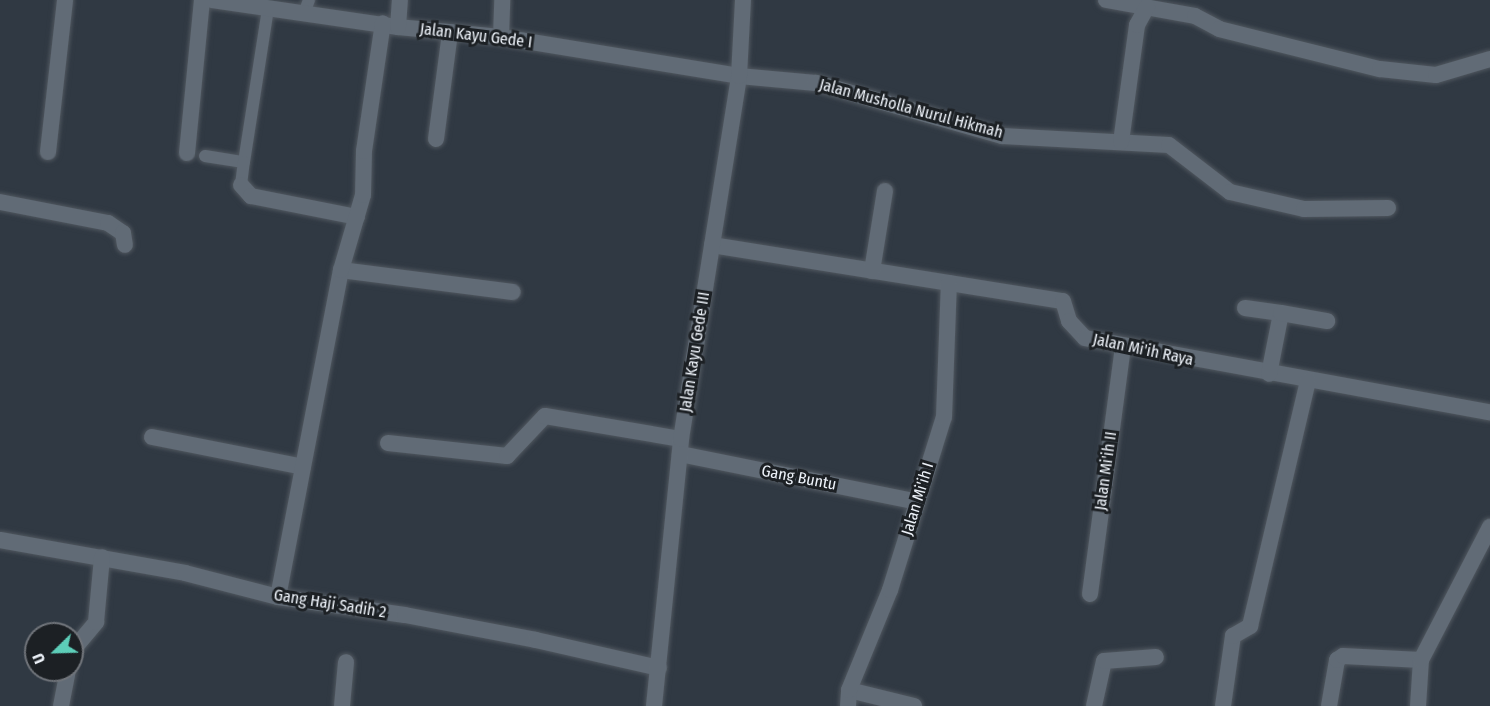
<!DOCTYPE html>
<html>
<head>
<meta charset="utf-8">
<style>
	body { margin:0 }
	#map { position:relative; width:1490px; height:706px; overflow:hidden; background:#303943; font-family:"Fira Sans Condensed",sans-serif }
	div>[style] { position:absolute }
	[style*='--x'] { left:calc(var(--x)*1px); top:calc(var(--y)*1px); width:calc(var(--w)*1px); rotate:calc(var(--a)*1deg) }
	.roads { filter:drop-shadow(0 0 2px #50575f) drop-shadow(0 0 2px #50575f) }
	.service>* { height:12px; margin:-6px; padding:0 6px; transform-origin:6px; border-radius:6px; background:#616b76 }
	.minor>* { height:16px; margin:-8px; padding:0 8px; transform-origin:8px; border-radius:8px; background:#616b76 }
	span { translate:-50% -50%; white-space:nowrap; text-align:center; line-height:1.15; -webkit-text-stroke:6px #1c2024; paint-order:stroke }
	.street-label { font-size:16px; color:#eef3fa }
	.north { position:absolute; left:24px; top:622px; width:60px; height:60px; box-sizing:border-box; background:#1c2024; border:2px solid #70747a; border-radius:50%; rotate:247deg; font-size:16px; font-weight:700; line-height:24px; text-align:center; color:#eef3fa }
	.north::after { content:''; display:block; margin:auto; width:21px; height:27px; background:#5dceb9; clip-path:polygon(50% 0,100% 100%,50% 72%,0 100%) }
</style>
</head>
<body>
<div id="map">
	<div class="roads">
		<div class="service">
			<i style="--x:304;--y:13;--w:14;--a:-69"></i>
			<i style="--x:205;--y:156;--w:39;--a:9"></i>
			<i style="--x:244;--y:162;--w:155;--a:-81.1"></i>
			<i style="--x:241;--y:185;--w:23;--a:-83"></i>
		</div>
		<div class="minor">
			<i style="--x:212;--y:0;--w:188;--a:8.3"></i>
			<i style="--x:398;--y:27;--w:103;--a:5.5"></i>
			<i style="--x:501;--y:37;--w:241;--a:9.3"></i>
			<i style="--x:739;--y:76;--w:77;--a:5.2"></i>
			<i style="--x:816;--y:83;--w:193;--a:15.9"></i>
			<i style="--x:1002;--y:136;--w:167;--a:3.1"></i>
			<i style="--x:1169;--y:145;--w:77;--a:37.6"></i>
			<i style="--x:1230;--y:192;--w:76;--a:12.9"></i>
			<i style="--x:1304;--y:209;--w:84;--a:-0.7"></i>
			<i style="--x:1106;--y:0;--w:90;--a:10.2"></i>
			<i style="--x:1195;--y:16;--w:27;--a:28"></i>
			<i style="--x:1219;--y:29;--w:166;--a:14"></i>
			<i style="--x:1380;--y:69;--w:56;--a:6.1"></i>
			<i style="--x:1436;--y:75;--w:56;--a:-16.5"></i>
			<i style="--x:398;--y:27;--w:27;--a:-86"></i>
			<i style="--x:501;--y:37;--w:37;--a:-88"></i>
			<i style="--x:436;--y:139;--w:108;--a:-82.5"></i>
			<i style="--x:1121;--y:142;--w:118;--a:-82.2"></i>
			<i style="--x:1137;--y:25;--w:21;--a:-61"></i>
			<i style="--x:48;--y:152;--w:153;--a:-83.6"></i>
			<i style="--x:187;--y:153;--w:154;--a:-84.4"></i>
			<i style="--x:241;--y:185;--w:15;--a:48"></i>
			<i style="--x:251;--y:196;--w:108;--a:11.2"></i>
			<i style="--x:0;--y:202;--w:110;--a:11"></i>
			<i style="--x:108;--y:223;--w:18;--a:34"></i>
			<i style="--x:123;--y:233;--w:12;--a:81"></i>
			<i style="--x:712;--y:245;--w:355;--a:9.1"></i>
			<i style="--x:1063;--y:301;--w:21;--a:73"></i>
			<i style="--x:1069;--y:321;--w:23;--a:47"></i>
			<i style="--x:1085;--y:338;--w:412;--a:10.4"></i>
			<i style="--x:341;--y:270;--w:173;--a:7.3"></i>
			<i style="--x:872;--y:271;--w:81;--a:-80.8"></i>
			<i style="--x:1245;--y:308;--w:36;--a:8"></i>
			<i style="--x:1281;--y:313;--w:62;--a:101.1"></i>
			<i style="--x:1281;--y:313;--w:47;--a:9.9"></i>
			<i style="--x:152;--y:437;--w:154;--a:11.2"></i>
			<i style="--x:388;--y:443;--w:120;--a:6.2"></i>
			<i style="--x:507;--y:456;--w:55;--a:-46.5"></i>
			<i style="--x:545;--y:416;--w:138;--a:9.6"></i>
			<i style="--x:680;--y:454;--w:242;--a:11.4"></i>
			<i style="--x:0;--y:540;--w:188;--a:10.1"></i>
			<i style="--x:185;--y:573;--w:96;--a:14.5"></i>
			<i style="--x:278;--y:597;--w:128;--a:8.1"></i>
			<i style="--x:405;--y:615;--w:133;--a:10.8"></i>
			<i style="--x:536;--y:640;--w:126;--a:12.8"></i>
			<i style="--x:1090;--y:594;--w:248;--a:-82.4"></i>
			<i style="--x:278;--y:597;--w:333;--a:-79.1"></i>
			<i style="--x:341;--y:270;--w:78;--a:-73.7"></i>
			<i style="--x:363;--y:195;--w:44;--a:-88.7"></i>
			<i style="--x:364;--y:151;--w:129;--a:-81.6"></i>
			<i style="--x:72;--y:651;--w:38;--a:-50"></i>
			<i style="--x:96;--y:622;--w:65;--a:-84.7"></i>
			<i style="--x:849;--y:690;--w:67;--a:13.8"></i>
			<i style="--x:61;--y:706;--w:37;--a:-79"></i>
			<i style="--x:342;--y:706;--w:44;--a:-84.8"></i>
			<i style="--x:654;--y:706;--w:268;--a:-84.2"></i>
			<i style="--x:681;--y:439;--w:368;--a:-80.9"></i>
			<i style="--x:739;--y:76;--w:76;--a:-87"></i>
			<i style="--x:848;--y:706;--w:16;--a:-86"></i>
			<i style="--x:849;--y:690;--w:108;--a:-67.7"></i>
			<i style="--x:890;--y:590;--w:181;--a:-72.7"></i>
			<i style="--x:944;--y:417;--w:134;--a:-87.9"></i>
			<i style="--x:1094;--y:706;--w:46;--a:-77.5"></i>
			<i style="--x:1104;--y:661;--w:52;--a:-4.4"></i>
			<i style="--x:1223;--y:706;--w:71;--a:-81.9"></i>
			<i style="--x:1233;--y:636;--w:20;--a:-30"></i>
			<i style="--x:1250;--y:626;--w:252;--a:-76.7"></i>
			<i style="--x:1329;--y:706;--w:47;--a:-80.1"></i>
			<i style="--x:1337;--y:660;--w:7;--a:-34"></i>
			<i style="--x:1343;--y:656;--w:78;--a:2.9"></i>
			<i style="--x:1418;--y:706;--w:46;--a:-86.3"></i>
			<i style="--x:1421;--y:660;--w:150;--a:-62.6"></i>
		</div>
	</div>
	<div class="street-label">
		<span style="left:476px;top:36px;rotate:7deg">Jalan Kayu Gede I</span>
		<span style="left:911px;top:109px;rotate:15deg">Jalan Musholla Nurul Hikmah</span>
		<span style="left:1143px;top:350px;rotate:12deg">Jalan Mi'ih Raya</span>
		<span style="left:695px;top:352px;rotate:-81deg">Jalan Kayu Gede III</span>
		<span style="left:1106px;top:471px;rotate:-82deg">Jalan Mi'ih II</span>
		<span style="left:799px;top:478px;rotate:11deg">Gang Buntu</span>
		<span style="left:918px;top:499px;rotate:-73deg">Jalan Mi'ih I</span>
		<span style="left:330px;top:604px;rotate:9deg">Gang Haji Sadih 2</span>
	</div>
	<div class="north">U</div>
</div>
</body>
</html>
